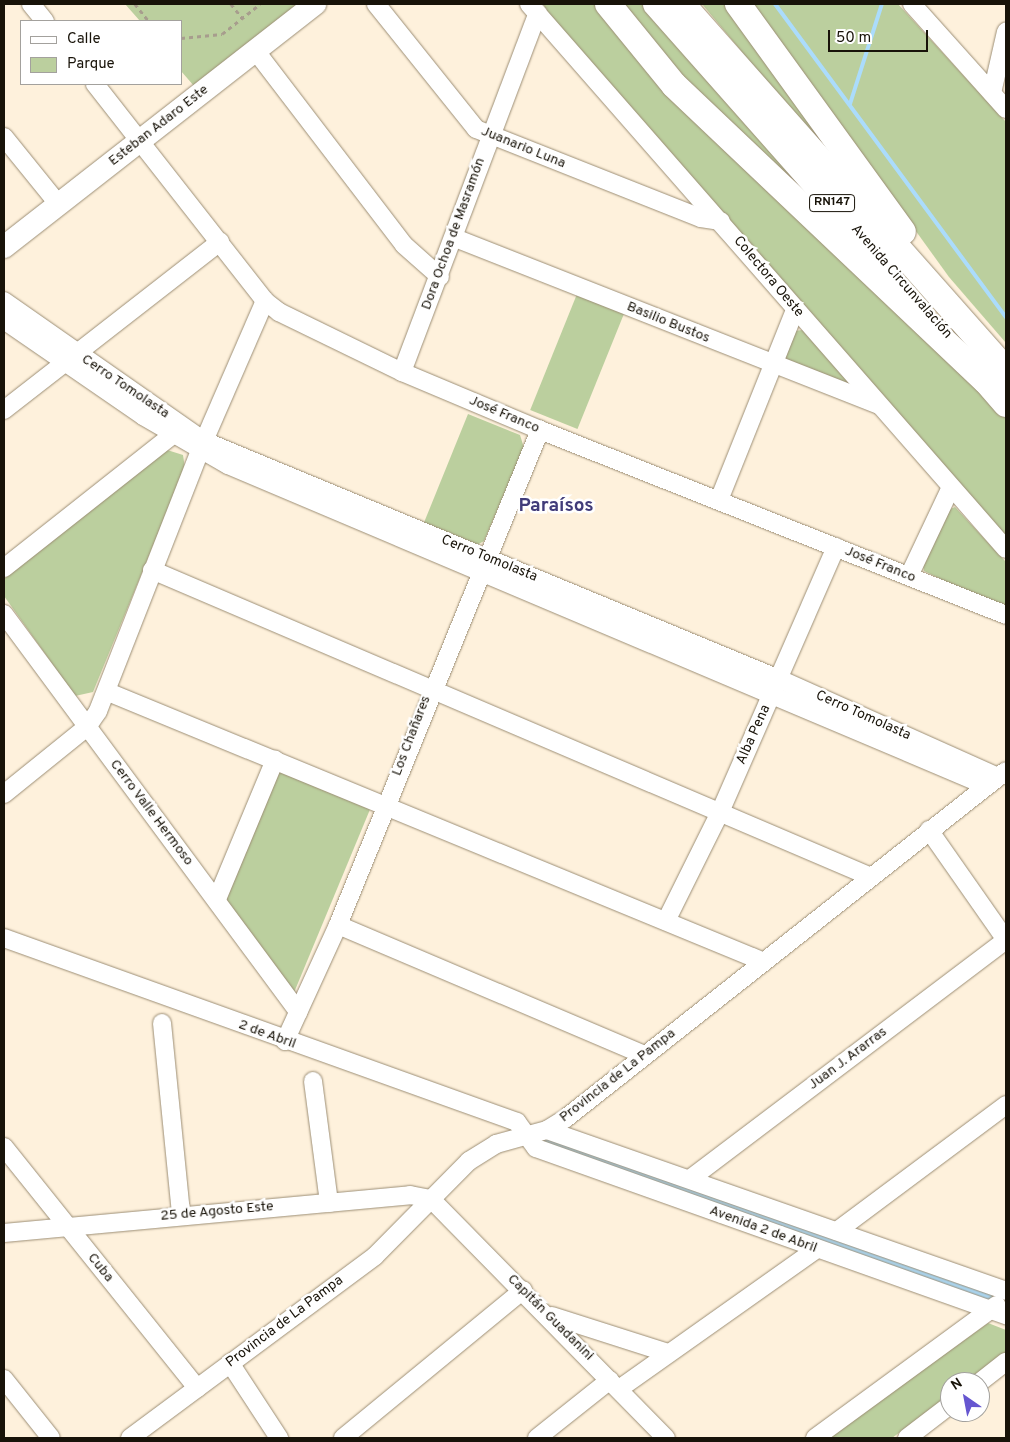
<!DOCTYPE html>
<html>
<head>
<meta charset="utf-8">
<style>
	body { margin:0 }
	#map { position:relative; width:1010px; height:1442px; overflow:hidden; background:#fef1dc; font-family:Overpass,sans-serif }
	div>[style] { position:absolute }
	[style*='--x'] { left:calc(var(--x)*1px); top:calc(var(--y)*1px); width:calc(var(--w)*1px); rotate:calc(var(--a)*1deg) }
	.green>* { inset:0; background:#bbcf9e; transform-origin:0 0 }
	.stream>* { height:4px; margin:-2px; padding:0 2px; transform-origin:2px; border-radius:2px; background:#abdcfc }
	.canal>* { height:14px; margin:-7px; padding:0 7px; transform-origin:7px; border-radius:7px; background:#abdcfc }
	.path>* { height:2.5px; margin-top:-1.25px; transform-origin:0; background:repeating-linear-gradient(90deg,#a79d8d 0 4px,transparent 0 8px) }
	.roads { filter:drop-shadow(0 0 1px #9c8e75) drop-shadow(0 0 1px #9c8e75) }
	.minor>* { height:18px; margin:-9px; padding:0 9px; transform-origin:9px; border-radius:9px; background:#fff }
	.major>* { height:22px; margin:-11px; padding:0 11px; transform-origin:11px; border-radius:11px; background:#fff }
	.highway>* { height:26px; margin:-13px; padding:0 13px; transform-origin:13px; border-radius:13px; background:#fff }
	span { translate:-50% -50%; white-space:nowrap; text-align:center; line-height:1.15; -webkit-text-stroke:5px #fff; paint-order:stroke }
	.shield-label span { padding:1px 4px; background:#fff; border:1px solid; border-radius:4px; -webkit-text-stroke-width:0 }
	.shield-label { font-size:12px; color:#181309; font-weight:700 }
	.street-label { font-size:14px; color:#181309 }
	.district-label { font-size:19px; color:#413c79; font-weight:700 }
	.frame { position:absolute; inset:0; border:5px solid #181309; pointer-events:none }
	.legend { position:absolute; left:20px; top:20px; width:162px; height:65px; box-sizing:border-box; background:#fff; border:1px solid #a3a19d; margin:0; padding:6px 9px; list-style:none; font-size:15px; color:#181309 }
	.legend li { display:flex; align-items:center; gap:10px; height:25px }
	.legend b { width:25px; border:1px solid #a3a19d }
	.north { position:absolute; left:940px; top:1372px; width:50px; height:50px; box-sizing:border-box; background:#fff; border:1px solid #a3a19d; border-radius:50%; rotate:327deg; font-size:14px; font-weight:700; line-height:20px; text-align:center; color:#181309 }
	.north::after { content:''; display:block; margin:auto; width:18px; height:22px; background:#6656d0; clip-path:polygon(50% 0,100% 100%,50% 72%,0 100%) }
	.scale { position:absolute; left:828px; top:30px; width:100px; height:22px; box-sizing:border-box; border:2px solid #181309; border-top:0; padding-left:6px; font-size:15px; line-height:18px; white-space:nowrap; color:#181309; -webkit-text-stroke:4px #fff; paint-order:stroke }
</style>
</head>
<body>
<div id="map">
	<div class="green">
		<i style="clip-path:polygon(125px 4px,298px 4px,194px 86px,181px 71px,181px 21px,140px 21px)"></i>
		<i style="clip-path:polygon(538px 4px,604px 4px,955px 359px,1006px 417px,1006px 541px)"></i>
		<i style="clip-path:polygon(616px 4px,643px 4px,855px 240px,679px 81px)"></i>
		<i style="clip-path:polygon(702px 4px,733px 4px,741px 12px,835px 164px)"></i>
		<i style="clip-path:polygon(752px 4px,898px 4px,1006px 122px,1006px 343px,949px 277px)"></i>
		<i style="left:577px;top:294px;width:51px;height:125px;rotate:22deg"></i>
		<i style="clip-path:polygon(803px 330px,849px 381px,845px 386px,786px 361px,784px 353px,793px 331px)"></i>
		<i style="clip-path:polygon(468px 414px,520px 435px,524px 448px,484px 541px,475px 546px,423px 525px)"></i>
		<i style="clip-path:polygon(164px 449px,183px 455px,185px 468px,93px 692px,75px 696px,4px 596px,4px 579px)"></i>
		<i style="clip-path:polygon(955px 507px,1006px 562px,1006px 611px,924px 571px,922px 562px,948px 510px)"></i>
		<i style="clip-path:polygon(277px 770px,371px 807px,293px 995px,222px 900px)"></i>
		<i style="left:543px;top:1136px;width:481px;height:11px;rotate:19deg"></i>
		<i style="clip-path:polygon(988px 1323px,1006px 1330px,1006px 1352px,967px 1382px,950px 1382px,950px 1395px,892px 1438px,828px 1438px)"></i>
	</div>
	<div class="stream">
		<i style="--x:775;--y:4;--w:389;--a:53.6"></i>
		<i style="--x:850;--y:104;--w:105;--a:-72.3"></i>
	</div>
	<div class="canal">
		<i style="--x:541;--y:1138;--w:473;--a:19.6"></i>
	</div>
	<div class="path">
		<i style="--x:135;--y:4;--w:22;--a:51"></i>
		<i style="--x:231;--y:4;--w:19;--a:51"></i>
		<i style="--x:181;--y:38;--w:41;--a:-5.6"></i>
		<i style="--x:222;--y:34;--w:48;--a:-38.3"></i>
	</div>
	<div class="roads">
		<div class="minor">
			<i style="--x:31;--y:4;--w:22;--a:51"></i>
			<i style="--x:376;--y:4;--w:160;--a:51.3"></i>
			<i style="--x:476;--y:129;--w:242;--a:21.6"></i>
			<i style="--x:701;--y:218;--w:20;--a:9"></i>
			<i style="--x:529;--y:4;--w:724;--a:48.81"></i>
			<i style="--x:912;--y:4;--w:141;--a:48.2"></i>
			<i style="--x:255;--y:50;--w:245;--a:52.6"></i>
			<i style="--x:404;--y:245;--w:48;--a:41.6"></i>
			<i style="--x:95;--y:84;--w:276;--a:51.9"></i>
			<i style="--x:265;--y:301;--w:18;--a:38"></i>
			<i style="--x:279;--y:312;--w:137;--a:26"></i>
			<i style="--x:402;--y:372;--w:150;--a:22.8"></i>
			<i style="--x:540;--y:430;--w:501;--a:21.65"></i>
			<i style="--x:992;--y:93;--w:63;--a:-77.1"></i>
			<i style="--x:4;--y:137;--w:87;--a:51"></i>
			<i style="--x:455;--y:238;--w:456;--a:21.5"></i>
			<i style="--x:4;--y:301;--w:244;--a:35"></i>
			<i style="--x:204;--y:441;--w:622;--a:22.49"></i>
			<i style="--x:779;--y:679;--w:240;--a:24.1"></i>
			<i style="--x:4;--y:320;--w:169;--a:34.6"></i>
			<i style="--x:143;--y:416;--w:98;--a:30"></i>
			<i style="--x:228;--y:465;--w:824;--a:22.92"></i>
			<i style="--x:402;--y:372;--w:384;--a:-69.3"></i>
			<i style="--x:4;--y:410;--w:274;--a:-37.9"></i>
			<i style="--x:719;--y:500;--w:205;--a:-68.2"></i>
			<i style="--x:4;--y:568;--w:224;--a:-38.3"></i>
			<i style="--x:152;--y:570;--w:782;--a:23.12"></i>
			<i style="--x:909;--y:576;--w:98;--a:-64.7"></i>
			<i style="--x:4;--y:614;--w:495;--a:53.5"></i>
			<i style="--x:108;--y:692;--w:707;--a:22.36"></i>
			<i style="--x:4;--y:794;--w:107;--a:-38.9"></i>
			<i style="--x:87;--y:727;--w:19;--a:-55"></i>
			<i style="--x:98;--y:711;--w:290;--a:-68.6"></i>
			<i style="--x:204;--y:441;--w:153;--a:-66.5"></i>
			<i style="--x:929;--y:830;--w:134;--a:55"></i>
			<i style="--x:217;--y:899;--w:151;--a:-67.4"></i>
			<i style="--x:666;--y:921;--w:124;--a:-63.6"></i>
			<i style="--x:721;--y:810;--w:287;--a:-66.4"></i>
			<i style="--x:338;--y:925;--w:333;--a:23"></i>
			<i style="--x:4;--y:938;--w:545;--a:19.73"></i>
			<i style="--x:517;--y:1122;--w:32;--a:54"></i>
			<i style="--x:536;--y:1148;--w:499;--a:19.6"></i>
			<i style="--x:162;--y:1023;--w:193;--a:84.3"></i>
			<i style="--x:285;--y:1041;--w:128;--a:-65.4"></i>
			<i style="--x:338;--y:925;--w:535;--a:-67.8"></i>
			<i style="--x:313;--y:1081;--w:123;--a:82.5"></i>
			<i style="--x:547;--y:1130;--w:486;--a:19.3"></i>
			<i style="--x:4;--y:1147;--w:309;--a:51.3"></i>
			<i style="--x:690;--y:1179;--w:396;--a:-37.1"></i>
			<i style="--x:431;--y:1199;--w:335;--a:45.5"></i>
			<i style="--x:837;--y:1231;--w:211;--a:-36.7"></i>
			<i style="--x:4;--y:1233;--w:408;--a:-5.3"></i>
			<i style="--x:410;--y:1195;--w:21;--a:11"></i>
			<i style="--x:552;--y:1316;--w:122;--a:17.7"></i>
			<i style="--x:230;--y:1363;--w:90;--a:56.8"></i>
			<i style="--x:4;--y:1379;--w:75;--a:51.5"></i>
			<i style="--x:980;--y:1382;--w:33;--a:-38"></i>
			<i style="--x:619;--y:1389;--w:242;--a:-35.3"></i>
			<i style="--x:130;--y:1438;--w:305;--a:-36.6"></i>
			<i style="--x:375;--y:1256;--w:134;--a:-45.3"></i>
			<i style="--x:469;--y:1161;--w:32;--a:-32"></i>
			<i style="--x:496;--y:1144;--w:53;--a:-15.4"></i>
			<i style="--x:547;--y:1130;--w:22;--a:-32"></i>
			<i style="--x:566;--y:1118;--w:560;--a:-38.26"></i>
			<i style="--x:343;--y:1438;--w:233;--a:-39.4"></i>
			<i style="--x:537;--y:1438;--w:93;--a:-38.5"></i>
			<i style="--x:815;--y:1438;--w:225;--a:-36.2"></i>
			<i style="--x:907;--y:1438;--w:54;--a:-37.5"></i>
		</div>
		<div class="major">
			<i style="--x:4;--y:247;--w:395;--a:-38"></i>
		</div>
		<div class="highway">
			<i style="--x:608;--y:4;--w:104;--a:50.8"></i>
			<i style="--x:674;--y:85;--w:430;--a:43.5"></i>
			<i style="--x:656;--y:4;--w:346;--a:48.5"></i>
			<i style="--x:682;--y:4;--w:489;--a:48.5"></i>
			<i style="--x:738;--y:4;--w:281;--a:54.1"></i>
			<i style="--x:974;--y:367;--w:49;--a:49.1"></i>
		</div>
	</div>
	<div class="shield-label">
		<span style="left:832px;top:203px">RN147</span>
	</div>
	<div class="street-label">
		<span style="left:159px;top:126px;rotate:-38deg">Esteban Adaro Este</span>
		<span style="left:523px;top:148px;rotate:22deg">Juanario Luna</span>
		<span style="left:454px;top:234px;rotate:-70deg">Dora Ochoa de Masramón</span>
		<span style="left:768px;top:277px;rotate:50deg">Colectora Oeste</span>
		<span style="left:901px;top:282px;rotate:49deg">Avenida Circunvalación</span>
		<span style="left:668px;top:323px;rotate:22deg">Basilio Bustos</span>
		<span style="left:125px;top:387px;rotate:34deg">Cerro Tomolasta</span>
		<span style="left:504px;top:415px;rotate:23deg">José Franco</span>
		<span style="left:489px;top:559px;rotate:22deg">Cerro Tomolasta</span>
		<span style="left:880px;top:565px;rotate:22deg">José Franco</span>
		<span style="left:863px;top:716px;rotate:24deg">Cerro Tomolasta</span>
		<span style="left:754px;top:735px;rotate:-66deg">Alba Pena</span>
		<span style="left:412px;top:736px;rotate:-69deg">Los Chañares</span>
		<span style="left:151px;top:813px;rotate:53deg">Cerro Valle Hermoso</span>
		<span style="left:267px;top:1035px;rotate:20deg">2 de Abril</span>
		<span style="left:848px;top:1059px;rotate:-37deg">Juan J. Ararras</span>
		<span style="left:618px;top:1076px;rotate:-38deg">Provincia de La Pampa</span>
		<span style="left:217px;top:1212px;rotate:-5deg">25 de Agosto Este</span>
		<span style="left:763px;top:1230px;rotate:20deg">Avenida 2 de Abril</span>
		<span style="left:100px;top:1268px;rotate:51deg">Cuba</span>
		<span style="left:550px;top:1318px;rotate:45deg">Capitán Guadanini</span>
		<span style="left:285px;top:1322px;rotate:-37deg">Provincia de La Pampa</span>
	</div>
	<div class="district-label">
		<span style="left:556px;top:507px">Paraísos</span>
	</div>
	<div class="frame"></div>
	<ul class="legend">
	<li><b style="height:6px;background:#fff"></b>Calle</li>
	<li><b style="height:14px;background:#bbcf9e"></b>Parque</li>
	</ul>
	<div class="north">N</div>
	<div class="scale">50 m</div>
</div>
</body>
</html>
